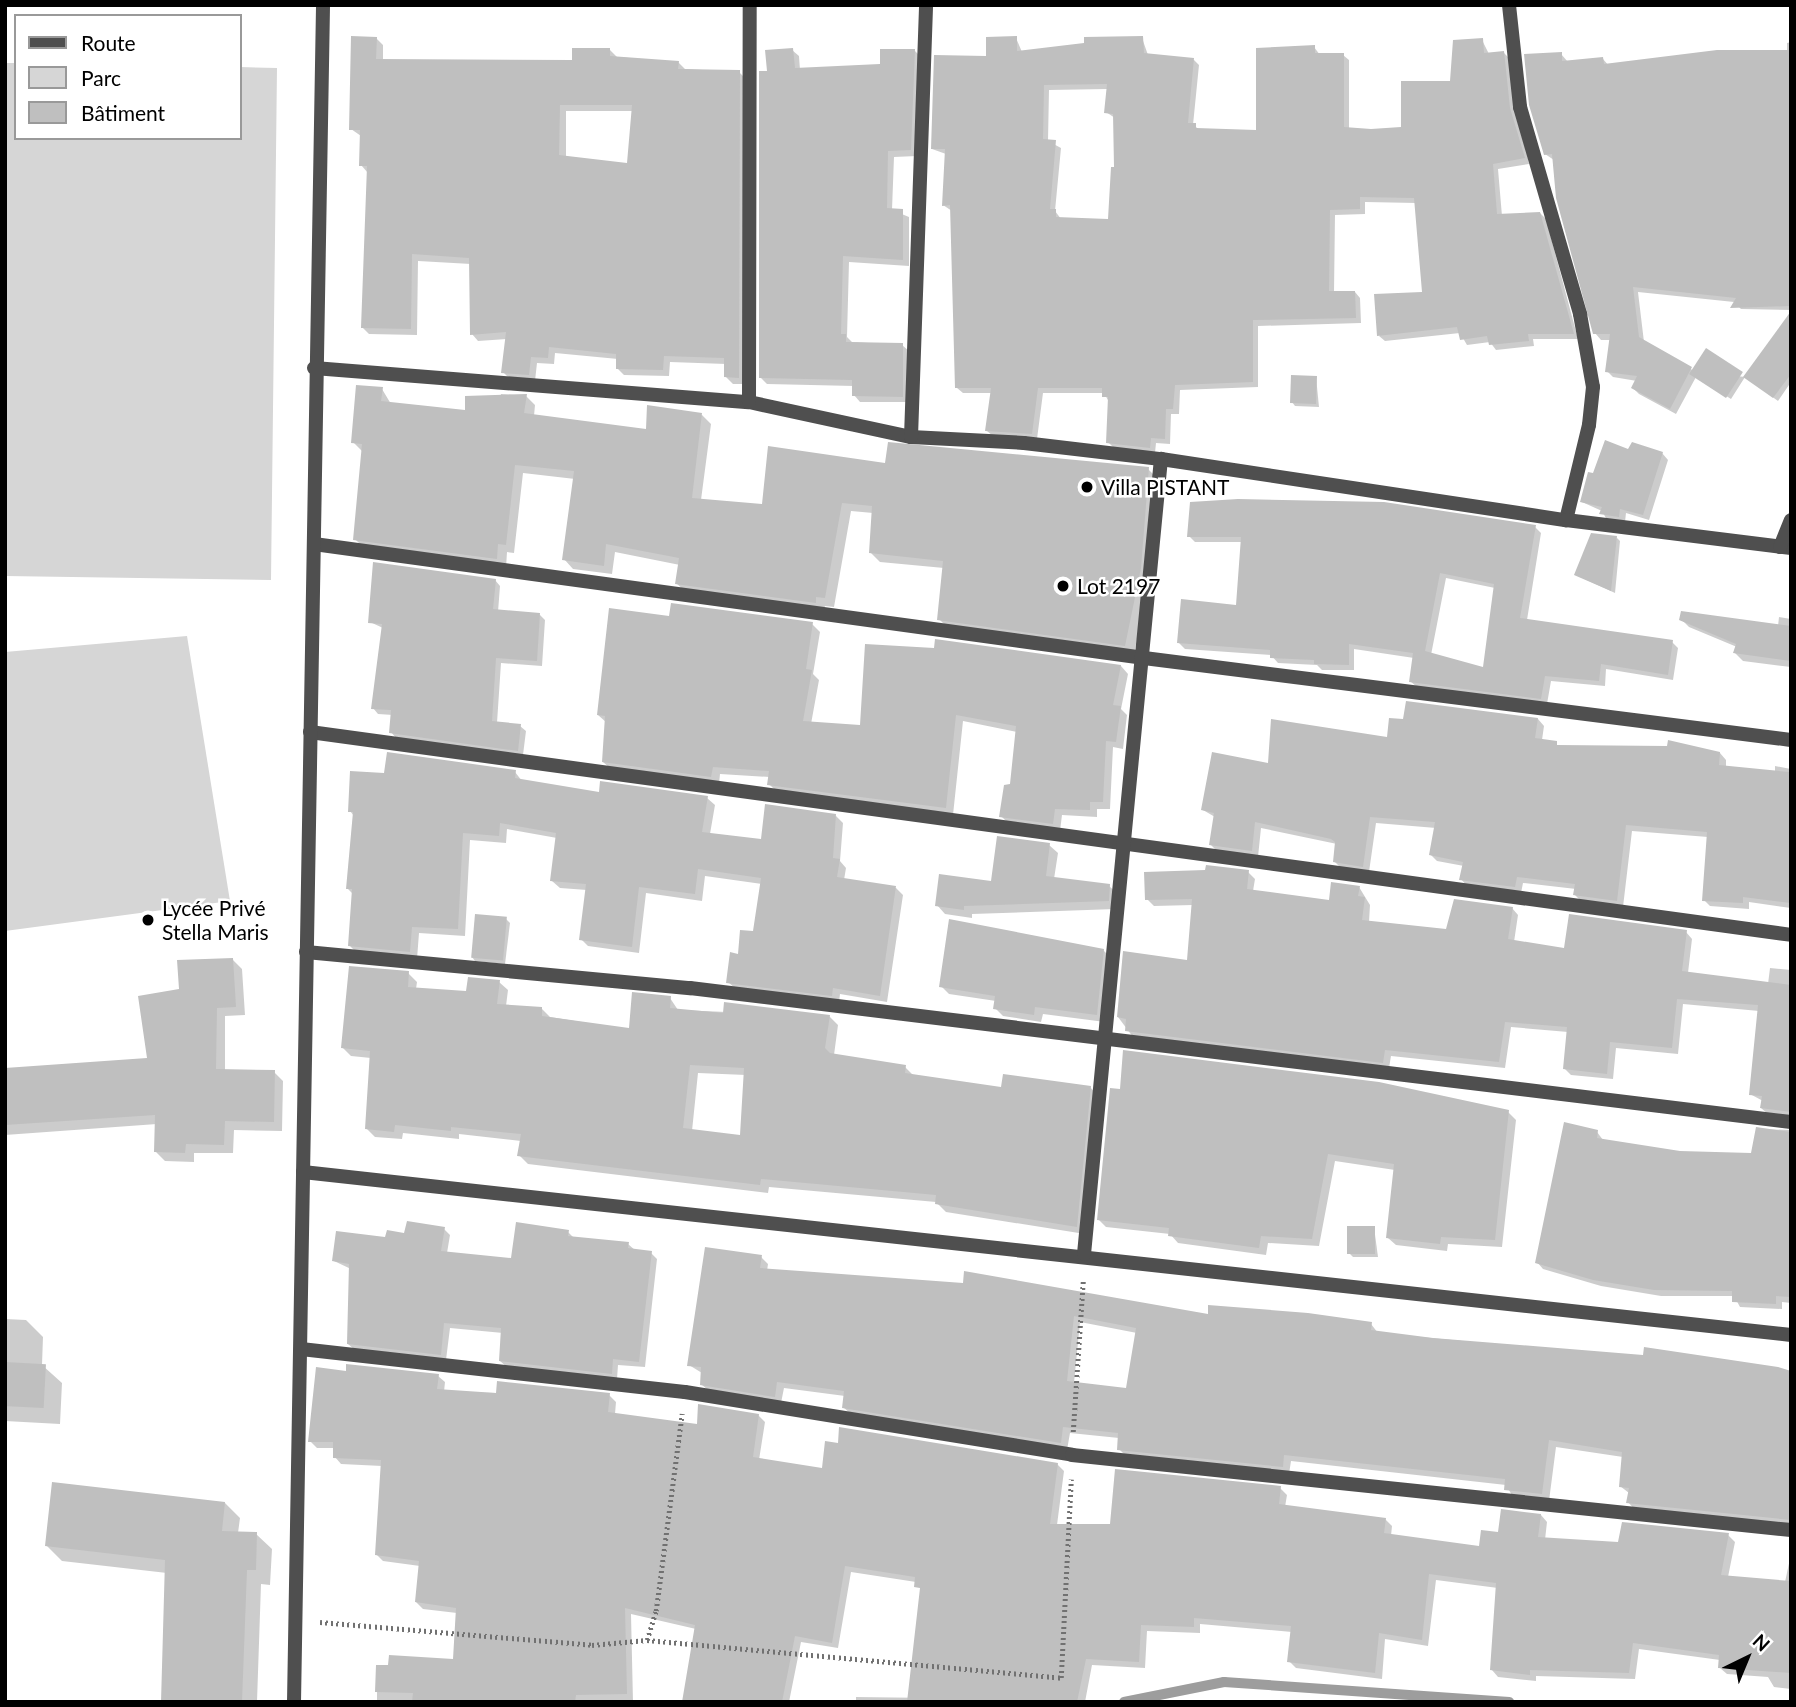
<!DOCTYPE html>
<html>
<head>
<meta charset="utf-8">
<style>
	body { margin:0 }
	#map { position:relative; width:1796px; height:1707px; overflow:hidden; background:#fff; font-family:Lato,sans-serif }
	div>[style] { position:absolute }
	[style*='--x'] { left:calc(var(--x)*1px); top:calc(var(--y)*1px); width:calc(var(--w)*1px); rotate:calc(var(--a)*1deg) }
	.green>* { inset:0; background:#d6d6d6 }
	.shadow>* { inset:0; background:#0003 }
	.stream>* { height:10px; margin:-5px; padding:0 5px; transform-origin:5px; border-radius:5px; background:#9d9d9d }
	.building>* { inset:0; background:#bfbfbf; transform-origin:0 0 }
	.path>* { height:4.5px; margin-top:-2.25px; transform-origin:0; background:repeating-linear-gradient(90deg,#717171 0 2px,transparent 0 5.5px) }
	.street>* { height:14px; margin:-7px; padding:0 7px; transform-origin:7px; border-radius:7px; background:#4f4f4f }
	.dots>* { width:19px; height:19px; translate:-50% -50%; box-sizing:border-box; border:4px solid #fff; border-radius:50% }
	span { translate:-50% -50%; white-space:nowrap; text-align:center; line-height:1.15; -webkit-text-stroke:5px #fff; paint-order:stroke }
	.poi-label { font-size:21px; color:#000 }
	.left { translate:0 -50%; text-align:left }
	.frame { position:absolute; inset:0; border:7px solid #000; pointer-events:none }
	.legend { position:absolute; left:14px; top:14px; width:228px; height:126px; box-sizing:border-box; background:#fff; border:2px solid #999; margin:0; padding:9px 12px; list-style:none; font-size:21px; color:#000 }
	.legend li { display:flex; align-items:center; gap:14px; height:35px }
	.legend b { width:35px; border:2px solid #999 }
	.north { position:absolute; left:1712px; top:1623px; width:70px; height:70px; -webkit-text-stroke:5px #fff; paint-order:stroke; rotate:43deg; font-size:19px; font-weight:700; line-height:28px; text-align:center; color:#000 }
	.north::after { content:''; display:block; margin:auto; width:24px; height:32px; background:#000; clip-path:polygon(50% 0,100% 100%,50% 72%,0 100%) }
</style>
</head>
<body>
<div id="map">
	<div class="green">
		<i style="clip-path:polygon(5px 63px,16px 63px,16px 138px,240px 138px,240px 67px,277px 68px,271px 580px,5px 576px)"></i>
		<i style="clip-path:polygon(187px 636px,230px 901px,5px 931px,5px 652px)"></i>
	</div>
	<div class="shadow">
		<i style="clip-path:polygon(evenodd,376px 38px,383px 45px,383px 60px,574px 62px,610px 50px,617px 57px,678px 62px,685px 69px,739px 72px,746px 79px,746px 384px,733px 384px,726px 377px,726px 364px,670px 362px,669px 376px,624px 375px,617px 368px,618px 359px,555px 353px,554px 364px,537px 363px,535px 381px,510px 379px,503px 372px,507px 339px,478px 341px,472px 334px,471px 264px,418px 261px,417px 335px,369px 334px,362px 327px,368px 173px,361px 165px,361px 136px,351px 129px,376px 38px,566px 111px,633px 111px,628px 165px,566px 157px,566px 111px)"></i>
		<i style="clip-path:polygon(evenodd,1016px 38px,1022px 52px,1142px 38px,1148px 55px,1194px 60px,1199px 65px,1193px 125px,1200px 130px,1257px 132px,1314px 47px,1320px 55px,1343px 55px,1349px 60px,1349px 129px,1371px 130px,1403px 128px,1452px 83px,1482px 40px,1489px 54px,1504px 53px,1509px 58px,1529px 164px,1498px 169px,1502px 216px,1540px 213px,1546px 219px,1578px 339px,1533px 339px,1534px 346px,1496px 350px,1490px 342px,1467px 345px,1460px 333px,1385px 341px,1379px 336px,1424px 293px,1416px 203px,1365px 202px,1365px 214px,1335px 215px,1334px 293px,1355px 292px,1360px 298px,1361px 323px,1258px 326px,1258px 387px,1180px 390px,1179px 414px,1171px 414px,1170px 444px,1156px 443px,1155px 453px,1114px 448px,1108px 442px,1109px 402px,1104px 393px,1043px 393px,1037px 439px,993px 436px,987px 431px,992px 393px,963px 393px,957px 388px,952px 211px,943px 205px,946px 154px,932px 149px,988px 58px,1016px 38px,1108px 89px,1106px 112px,1115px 118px,1116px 169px,1110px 221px,1061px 219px,1055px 211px,1061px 148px,1048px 141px,1049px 90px,1108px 89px)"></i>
		<i style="clip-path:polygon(1791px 42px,1791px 310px,1741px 309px,1734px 302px,1638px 292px,1644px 342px,1694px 371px,1745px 377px,1791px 329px,1791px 382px,1778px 401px,1745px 377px,1731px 399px,1696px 377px,1676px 414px,1639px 394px,1633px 388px,1637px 381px,1613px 377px,1607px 371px,1611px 340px,1601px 340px,1595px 333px,1554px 160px,1545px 154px,1561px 54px,1568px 62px,1603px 59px,1609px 66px,1787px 52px,1787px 43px)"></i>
		<i style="clip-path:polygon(792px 50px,799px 56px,800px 70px,882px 66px,914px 50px,921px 57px,917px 156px,894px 157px,892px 210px,909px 217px,909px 266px,849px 262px,847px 337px,852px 342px,902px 345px,909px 351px,909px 402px,860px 402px,854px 395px,854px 386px,767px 384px,760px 377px,769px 73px)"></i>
		<i style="clip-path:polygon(1316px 377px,1319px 407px,1295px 406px,1292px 402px)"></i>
		<i style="clip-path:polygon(382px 389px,391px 404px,466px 412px,500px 400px,501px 394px,526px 396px,535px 405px,534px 416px,648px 431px,702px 415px,711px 424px,701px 500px,764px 506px,887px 465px,1148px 469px,1157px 478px,1149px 578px,1134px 654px,949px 629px,939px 619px,944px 568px,880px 562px,871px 553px,873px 513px,851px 511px,834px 607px,825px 606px,824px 611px,686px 592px,676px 583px,680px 565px,615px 552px,612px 574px,573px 569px,564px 559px,575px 479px,523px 473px,514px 553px,507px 552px,506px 568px,364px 548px,355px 539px,363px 452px,353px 442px)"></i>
		<i style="clip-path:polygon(1662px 453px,1668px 460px,1649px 520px,1626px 513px,1625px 522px,1607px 520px,1602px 511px,1582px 502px,1594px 475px)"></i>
		<i style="clip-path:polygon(evenodd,1535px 527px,1541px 533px,1527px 620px,1672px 642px,1678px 648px,1673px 680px,1606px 669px,1605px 686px,1551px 681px,1547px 704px,1417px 687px,1410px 681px,1414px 658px,1354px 649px,1354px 670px,1322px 670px,1317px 665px,1278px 663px,1271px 655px,1185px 649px,1179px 643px,1238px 606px,1242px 542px,1195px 542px,1189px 536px,1535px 527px,1446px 578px,1495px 588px,1485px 669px,1431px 655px,1446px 578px)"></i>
		<i style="clip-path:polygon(1617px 538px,1620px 541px,1615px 593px,1576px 575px)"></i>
		<i style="clip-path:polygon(495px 580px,500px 586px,498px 612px,540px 615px,545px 620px,542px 666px,501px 663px,497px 723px,520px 726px,526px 731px,523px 755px,396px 738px,391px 732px,393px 715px,378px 714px,373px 708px,383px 628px,370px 622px)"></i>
		<i style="clip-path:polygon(1779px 617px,1791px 619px,1791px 667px,1743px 661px,1735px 653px,1737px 647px,1689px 627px,1681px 619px,1778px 626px)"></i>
		<i style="clip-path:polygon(671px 618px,812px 624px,820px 632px,813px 674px,819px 680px,811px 724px,862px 727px,1121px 666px,1128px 674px,1121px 709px,1127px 715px,1123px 749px,1113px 747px,1110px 809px,1097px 809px,1097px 817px,1062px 815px,1060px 831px,1009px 824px,1001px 816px,1012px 786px,1017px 732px,963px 721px,953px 815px,777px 792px,769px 784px,770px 777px,720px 774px,719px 784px,611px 769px,603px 762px,607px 723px,598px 715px)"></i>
		<i style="clip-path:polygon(1538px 719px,1544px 726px,1542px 740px,1561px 747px,1720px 753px,1726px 760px,1726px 767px,1775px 773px,1775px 766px,1791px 769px,1791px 908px,1749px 902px,1749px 909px,1710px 906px,1704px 900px,1708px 837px,1632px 831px,1623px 907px,1581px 901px,1575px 895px,1576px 889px,1523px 883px,1521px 893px,1467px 886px,1461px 879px,1464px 866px,1437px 861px,1431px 855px,1436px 828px,1376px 823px,1369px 872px,1341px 868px,1335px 862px,1337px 844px,1261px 828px,1258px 857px,1217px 851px,1211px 845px,1215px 817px,1203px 810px,1269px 765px,1389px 739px)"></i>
		<i style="clip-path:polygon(515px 772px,522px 781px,601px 794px,707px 798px,715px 805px,710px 834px,762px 841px,836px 816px,843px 823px,840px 861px,846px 868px,844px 880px,896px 888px,903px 895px,887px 1002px,840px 994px,839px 1002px,736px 989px,728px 982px,754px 933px,762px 884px,705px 876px,702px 901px,646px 893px,639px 953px,588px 946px,581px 939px,587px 890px,560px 888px,552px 881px,557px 838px,507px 829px,506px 843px,470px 840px,465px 936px,419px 933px,417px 959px,357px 953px,350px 946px,354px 895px,347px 888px,354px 816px,350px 811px,386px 774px)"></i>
		<i style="clip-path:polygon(1049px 845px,1058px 853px,1054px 879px,1109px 886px,1118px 894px,1116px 909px,972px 914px,972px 918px,945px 914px,937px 905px,993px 883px)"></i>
		<i style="clip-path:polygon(1248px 872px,1255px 879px,1253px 891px,1330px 902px,1359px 887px,1370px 905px,1369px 922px,1447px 931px,1512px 908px,1518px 915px,1514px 942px,1566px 950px,1686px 932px,1692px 939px,1688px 973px,1768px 984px,1770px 968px,1791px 970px,1791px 1118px,1768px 1114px,1761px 1108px,1763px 1101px,1750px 1094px,1759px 1011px,1683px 1004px,1678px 1054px,1616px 1048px,1613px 1079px,1571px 1075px,1564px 1068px,1568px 1032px,1511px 1027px,1505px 1068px,1391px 1056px,1389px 1068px,1133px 1037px,1118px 1017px,1188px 962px,1193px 905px,1154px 906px,1147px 899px)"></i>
		<i style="clip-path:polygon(506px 919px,510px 923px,505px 964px,475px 961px,472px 957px)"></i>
		<i style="clip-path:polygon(950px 921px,1103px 950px,1111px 958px,1105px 1022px,1043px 1014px,1041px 1022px,1003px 1016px,995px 1008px,996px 1001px,949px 994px,941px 986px)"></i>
		<i style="clip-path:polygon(232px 959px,242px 969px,245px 1015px,225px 1016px,225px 1071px,274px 1072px,283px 1081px,282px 1131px,234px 1130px,233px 1153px,194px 1153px,194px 1162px,165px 1161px,156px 1152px,157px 1124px,5px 1135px,5px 1070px,149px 1060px,181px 991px)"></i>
		<i style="clip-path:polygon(evenodd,408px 973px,417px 982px,416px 989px,468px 992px,499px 982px,508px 990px,506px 1006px,542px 1009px,550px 1017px,631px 1030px,670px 998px,678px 1010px,829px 1016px,838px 1025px,834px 1055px,905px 1067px,914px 1076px,1003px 1089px,1090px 1087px,1098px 1096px,1085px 1234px,946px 1212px,936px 1202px,769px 1187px,768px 1193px,528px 1164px,519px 1155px,521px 1141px,459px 1134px,459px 1139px,403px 1133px,402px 1139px,375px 1137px,366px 1128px,371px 1058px,351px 1056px,342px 1047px,408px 973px,698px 1073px,746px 1075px,741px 1137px,692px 1131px,698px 1073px)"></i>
		<i style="clip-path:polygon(1111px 1090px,1508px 1112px,1516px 1120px,1502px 1247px,1448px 1244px,1447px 1251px,1396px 1245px,1388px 1238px,1395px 1170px,1335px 1161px,1319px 1246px,1268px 1243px,1266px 1255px,1178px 1243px,1170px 1234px,1106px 1227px,1099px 1220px)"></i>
		<i style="clip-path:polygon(1758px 1129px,1791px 1130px,1791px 1303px,1782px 1302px,1782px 1309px,1740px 1307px,1734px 1296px,1661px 1296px,1601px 1286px,1543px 1269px,1537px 1262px,1597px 1132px,1603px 1140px,1680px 1153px,1753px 1154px)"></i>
		<i style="clip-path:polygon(1374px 1227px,1378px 1257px,1353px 1257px,1349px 1253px)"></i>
		<i style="clip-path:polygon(444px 1229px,450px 1235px,447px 1253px,512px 1260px,568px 1232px,574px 1238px,628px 1244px,636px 1251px,651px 1253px,657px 1259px,645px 1367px,618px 1365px,617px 1379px,507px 1367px,500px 1361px,503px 1333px,450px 1328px,446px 1360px,355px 1350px,348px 1344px,351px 1269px,334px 1261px,387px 1239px)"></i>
		<i style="clip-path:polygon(evenodd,761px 1257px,768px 1264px,767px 1271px,1209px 1317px,1371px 1324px,1378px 1333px,1791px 1372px,1791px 1525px,1635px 1510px,1628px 1502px,1629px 1493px,1620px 1486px,1623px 1457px,1556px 1447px,1549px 1501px,1513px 1497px,1506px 1485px,1291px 1461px,1289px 1474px,1126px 1456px,1119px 1449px,1119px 1438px,1070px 1433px,1067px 1450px,851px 1414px,843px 1407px,845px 1396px,784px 1388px,781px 1403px,709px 1391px,701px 1384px,702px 1373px,689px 1365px,761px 1257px,1080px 1322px,1137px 1333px,1127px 1390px,1074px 1383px,1080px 1322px)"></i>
		<i style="clip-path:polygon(5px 1319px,26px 1320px,43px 1337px,42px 1365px,62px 1383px,60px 1424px,5px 1421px)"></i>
		<i style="clip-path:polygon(347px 1373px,438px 1376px,445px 1382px,444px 1392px,609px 1395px,616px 1402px,615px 1414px,698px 1426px,758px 1415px,765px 1422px,759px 1460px,824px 1470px,1057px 1464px,1064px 1471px,1057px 1525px,1112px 1526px,1280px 1488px,1287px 1495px,1285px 1507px,1385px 1519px,1392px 1526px,1391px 1536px,1480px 1548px,1541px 1515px,1547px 1522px,1545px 1540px,1620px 1544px,1728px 1535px,1735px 1542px,1728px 1577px,1785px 1582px,1791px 1554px,1791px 1689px,1774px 1687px,1768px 1677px,1727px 1674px,1720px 1668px,1720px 1660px,1639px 1649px,1635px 1679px,1536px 1676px,1536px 1681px,1498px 1677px,1492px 1670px,1498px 1588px,1436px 1580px,1428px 1646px,1385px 1639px,1382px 1679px,1296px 1668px,1289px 1661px,1292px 1632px,1200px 1624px,1200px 1633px,1147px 1631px,1145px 1668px,1092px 1665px,1085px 1702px,856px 1702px,856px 1697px,1012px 1699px,916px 1582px,851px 1572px,838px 1648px,801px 1642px,789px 1702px,683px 1702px,696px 1629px,631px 1614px,633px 1702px,377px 1702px,377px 1666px,455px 1661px,457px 1613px,423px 1609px,416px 1602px,420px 1566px,383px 1561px,376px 1554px,382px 1466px,341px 1464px,335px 1457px,335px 1448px,317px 1448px,310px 1441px)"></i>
		<i style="clip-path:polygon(225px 1503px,240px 1518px,238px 1533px,256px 1534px,272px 1549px,270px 1585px,261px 1584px,257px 1702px,163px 1702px,167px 1573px,62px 1561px,47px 1546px)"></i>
	</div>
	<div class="stream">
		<i style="--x:1124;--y:1702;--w:102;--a:-11.3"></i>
		<i style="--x:1224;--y:1682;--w:286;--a:4"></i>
	</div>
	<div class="building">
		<i style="clip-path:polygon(evenodd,351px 36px,377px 37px,376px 59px,572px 60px,572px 48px,610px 48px,610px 56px,679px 61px,678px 69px,740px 70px,739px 378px,724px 377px,724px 358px,664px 356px,663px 370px,616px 369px,616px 354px,549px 347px,548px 358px,531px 357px,529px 375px,501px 373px,506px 332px,470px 335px,469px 258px,412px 254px,411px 329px,361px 328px,367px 166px,359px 166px,360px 130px,349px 130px,351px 36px,560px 105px,632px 105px,627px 163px,559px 155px,560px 105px)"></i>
		<i style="clip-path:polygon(evenodd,1017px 36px,1017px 51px,1084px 43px,1084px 37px,1143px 36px,1144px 53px,1194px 58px,1188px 123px,1196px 123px,1196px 128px,1256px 130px,1256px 48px,1315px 45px,1315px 53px,1344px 53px,1344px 127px,1371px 129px,1401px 127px,1401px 81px,1450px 81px,1453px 40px,1483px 38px,1484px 53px,1504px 51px,1510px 108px,1525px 158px,1493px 164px,1497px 214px,1540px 212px,1574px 334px,1528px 334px,1529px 341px,1489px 345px,1487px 336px,1460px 340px,1457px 327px,1377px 336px,1374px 294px,1422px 292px,1414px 198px,1360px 197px,1360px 209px,1330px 210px,1329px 291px,1355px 291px,1356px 318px,1253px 320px,1253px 382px,1175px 385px,1173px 409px,1166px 409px,1165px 439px,1151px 438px,1150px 448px,1106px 443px,1108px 397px,1102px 397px,1102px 388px,1038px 388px,1032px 434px,985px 431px,991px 388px,955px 388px,950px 205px,942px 206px,945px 149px,931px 149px,934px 55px,986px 56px,986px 37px,1017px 36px,1107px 84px,1104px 113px,1113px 114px,1114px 167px,1111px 167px,1108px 219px,1056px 217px,1056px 209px,1050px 209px,1056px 140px,1043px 139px,1044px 85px,1107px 84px)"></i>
		<i style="clip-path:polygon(793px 48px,795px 68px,880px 64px,880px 49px,915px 49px,911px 150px,888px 151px,887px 208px,903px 209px,903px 260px,843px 256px,841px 334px,846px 334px,846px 342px,903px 343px,903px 397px,852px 396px,852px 380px,759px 378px,759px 71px,767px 71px,765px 50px)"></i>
		<i style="clip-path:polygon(1717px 50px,1791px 50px,1791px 306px,1730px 308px,1736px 298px,1633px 287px,1639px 337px,1692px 367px,1670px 409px,1631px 388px,1637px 376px,1605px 372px,1610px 334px,1593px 334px,1556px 198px,1552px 154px,1544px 155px,1529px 105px,1524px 54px,1562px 52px,1562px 61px,1603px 57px,1604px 64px)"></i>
		<i style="clip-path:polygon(1791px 311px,1791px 374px,1773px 398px,1743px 377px)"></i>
		<i style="left:1706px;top:348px;width:44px;height:31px;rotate:33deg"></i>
		<i style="left:1291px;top:375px;width:26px;height:28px;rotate:2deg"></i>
		<i style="clip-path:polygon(356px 385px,383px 387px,381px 401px,465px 410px,465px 396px,527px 394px,524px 413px,646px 429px,647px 405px,702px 413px,692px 498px,762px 504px,768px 446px,885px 463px,888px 442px,1149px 467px,1141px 568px,1125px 646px,937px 620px,943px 561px,869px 553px,872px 506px,842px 503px,825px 598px,816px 597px,816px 603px,675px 584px,679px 558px,606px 544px,604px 566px,562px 560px,574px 471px,515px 465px,506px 545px,498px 544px,497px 559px,353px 540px,362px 444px,351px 443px)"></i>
		<i style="clip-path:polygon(1605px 440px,1628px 449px,1632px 442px,1663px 452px,1643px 515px,1620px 509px,1619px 517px,1599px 514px,1602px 507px,1580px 502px,1588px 472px,1593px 473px)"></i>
		<i style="clip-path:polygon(evenodd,1238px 499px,1384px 502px,1536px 525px,1520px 618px,1673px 640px,1668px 675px,1601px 664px,1599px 681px,1545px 676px,1541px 699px,1409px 682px,1413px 653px,1349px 644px,1349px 665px,1314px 664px,1314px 660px,1270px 658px,1270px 650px,1177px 643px,1181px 599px,1236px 605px,1241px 537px,1187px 537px,1190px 502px,1238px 499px,1440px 573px,1494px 584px,1483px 667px,1425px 651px,1440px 573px)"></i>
		<i style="clip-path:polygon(1591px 533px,1617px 536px,1611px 591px,1574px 575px)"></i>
		<i style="clip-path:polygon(373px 562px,496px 579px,493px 609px,540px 613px,537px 661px,496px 658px,492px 721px,521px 724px,518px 751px,389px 733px,391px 710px,371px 709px,382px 624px,368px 623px)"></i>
		<i style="clip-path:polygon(671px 603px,813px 622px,806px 669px,812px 670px,803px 721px,860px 725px,865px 644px,934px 648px,935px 639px,1121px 665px,1113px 705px,1121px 706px,1116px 742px,1106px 741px,1103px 802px,1090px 802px,1090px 810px,1055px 809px,1053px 824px,999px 817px,1004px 785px,1010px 784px,1016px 726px,956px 715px,946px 808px,767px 785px,769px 771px,713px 767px,711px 777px,602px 762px,605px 716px,597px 715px,609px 608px,669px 616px)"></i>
		<i style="clip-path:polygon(1681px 611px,1791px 626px,1791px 661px,1733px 653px,1736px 644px,1679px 620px)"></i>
		<i style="clip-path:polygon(1406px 701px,1538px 718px,1535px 738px,1557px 741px,1557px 745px,1667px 746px,1668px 740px,1720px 752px,1719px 765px,1789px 772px,1791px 903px,1743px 897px,1743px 903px,1702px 901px,1707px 832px,1626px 825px,1617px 901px,1573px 895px,1575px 884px,1517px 877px,1515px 887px,1459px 880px,1463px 862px,1429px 855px,1435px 822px,1370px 817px,1363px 867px,1333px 862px,1335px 842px,1331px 839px,1255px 822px,1252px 851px,1209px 845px,1214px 813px,1201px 810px,1212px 752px,1268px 763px,1271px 719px,1387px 737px,1389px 718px,1403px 719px)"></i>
		<i style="clip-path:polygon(387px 752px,516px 770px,515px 778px,599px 792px,600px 781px,708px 796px,702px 832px,761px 839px,765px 804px,836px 814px,833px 858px,840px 859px,837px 877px,896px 886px,880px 996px,833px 988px,832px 996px,726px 983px,730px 952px,738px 954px,740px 930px,753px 931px,761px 878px,698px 869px,695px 894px,639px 887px,632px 947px,579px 940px,586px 884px,550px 881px,556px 833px,500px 823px,499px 836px,463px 833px,458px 929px,412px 927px,410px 952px,348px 946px,352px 889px,346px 889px,353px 812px,348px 812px,350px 771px,384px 773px)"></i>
		<i style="clip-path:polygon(997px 836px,1050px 843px,1046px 876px,1110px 884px,1109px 901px,964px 906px,964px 910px,935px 906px,939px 874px,991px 881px)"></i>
		<i style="clip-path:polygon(1206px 865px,1249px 870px,1247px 889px,1329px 900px,1331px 882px,1360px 886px,1358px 896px,1365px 897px,1362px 920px,1446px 929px,1454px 899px,1513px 907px,1508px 939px,1564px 948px,1569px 914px,1687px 930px,1682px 971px,1791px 985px,1791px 1112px,1760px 1108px,1762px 1096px,1749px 1095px,1758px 1005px,1677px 999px,1672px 1048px,1610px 1042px,1607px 1074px,1563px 1069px,1567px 1027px,1505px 1022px,1499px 1062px,1385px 1050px,1383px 1063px,1125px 1031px,1126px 1019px,1117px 1017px,1123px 951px,1187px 960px,1192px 899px,1145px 900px,1144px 872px,1205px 870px)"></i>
		<i style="left:475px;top:914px;width:32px;height:44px;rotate:5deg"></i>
		<i style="clip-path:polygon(949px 919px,1104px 949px,1097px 1015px,1035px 1007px,1034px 1015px,993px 1009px,995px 996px,939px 987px)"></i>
		<i style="clip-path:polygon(233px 958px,236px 1007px,217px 1008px,216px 1069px,275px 1070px,274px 1122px,225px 1121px,224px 1145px,186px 1144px,185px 1153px,154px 1152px,155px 1115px,5px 1125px,5px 1068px,147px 1058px,138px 996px,179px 989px,177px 960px)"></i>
		<i style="clip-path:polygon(evenodd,349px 966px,409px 971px,408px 987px,466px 991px,468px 977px,500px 980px,497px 1004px,542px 1007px,542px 1016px,629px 1028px,632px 992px,671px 996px,670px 1008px,723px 1013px,724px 1002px,830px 1015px,825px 1048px,830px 1053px,906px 1065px,905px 1073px,1001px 1087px,1003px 1074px,1091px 1086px,1077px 1227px,935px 1204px,936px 1195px,761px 1179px,760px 1185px,517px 1156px,521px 1134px,451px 1127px,451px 1131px,395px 1125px,394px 1132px,365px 1129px,370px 1051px,341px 1048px,349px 966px,690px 1065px,744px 1068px,740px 1135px,683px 1128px,690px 1065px)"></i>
		<i style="clip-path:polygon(1123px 1050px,1379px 1082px,1509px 1110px,1495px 1240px,1441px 1237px,1440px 1244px,1386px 1238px,1394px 1164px,1328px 1154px,1312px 1239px,1261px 1236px,1259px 1248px,1168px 1236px,1169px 1228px,1097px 1220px,1110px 1088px,1120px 1089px)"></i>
		<i style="clip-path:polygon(1564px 1122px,1598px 1130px,1597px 1138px,1680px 1151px,1751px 1153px,1756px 1127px,1791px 1132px,1791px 1297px,1776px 1296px,1776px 1304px,1732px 1302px,1732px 1291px,1654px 1290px,1593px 1280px,1535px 1263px)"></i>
		<i style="clip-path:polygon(407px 1221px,445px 1227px,441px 1251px,511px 1258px,516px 1222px,569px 1230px,568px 1236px,629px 1242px,628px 1248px,652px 1251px,639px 1362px,613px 1359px,612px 1374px,499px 1361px,501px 1328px,444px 1323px,441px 1355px,347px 1344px,349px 1264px,332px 1261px,336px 1231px,385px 1237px,387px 1230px,404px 1233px)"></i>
		<i style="left:1347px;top:1226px;width:28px;height:28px"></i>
		<i style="clip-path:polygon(evenodd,705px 1247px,762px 1255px,760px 1268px,963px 1283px,964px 1271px,1208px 1314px,1208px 1305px,1308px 1313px,1372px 1322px,1371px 1330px,1433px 1338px,1643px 1355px,1644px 1347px,1778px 1367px,1791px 1371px,1791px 1520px,1626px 1503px,1629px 1488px,1619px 1487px,1622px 1452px,1549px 1440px,1542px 1494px,1504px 1490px,1505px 1479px,1284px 1455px,1283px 1467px,1117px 1450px,1118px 1433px,1063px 1427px,1061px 1443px,842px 1408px,844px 1391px,777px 1382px,775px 1397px,700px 1385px,701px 1367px,687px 1366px,705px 1247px,1074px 1316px,1136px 1328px,1126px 1388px,1067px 1381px,1074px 1316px)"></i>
		<i style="left:5px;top:1362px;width:41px;height:44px;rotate:3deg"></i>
		<i style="clip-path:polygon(346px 1364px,439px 1374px,437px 1389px,496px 1393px,497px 1381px,610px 1393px,608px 1412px,697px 1424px,698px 1404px,759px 1414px,753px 1457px,822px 1468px,825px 1441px,838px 1443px,839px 1427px,1058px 1463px,1050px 1524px,1110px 1524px,1115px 1469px,1281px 1486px,1279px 1504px,1386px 1518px,1384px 1533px,1479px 1546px,1481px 1530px,1498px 1532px,1501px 1509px,1541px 1514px,1538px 1537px,1618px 1542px,1622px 1522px,1729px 1533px,1721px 1575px,1791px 1581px,1791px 1673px,1718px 1668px,1719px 1655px,1633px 1643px,1629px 1673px,1530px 1670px,1530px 1675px,1490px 1670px,1496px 1583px,1429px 1574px,1422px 1640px,1379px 1633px,1375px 1673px,1287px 1662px,1291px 1626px,1194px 1618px,1194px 1627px,1141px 1625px,1139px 1662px,1086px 1659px,1077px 1702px,907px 1702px,920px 1588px,914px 1587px,915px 1577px,845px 1566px,832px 1643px,795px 1636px,782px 1702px,682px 1702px,695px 1625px,625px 1608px,627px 1694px,576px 1695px,575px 1702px,412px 1702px,413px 1693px,375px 1692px,376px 1665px,388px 1665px,389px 1655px,453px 1659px,456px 1608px,415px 1602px,419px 1561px,375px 1555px,381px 1460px,333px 1458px,333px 1442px,308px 1442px,316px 1367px,346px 1371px)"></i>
		<i style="clip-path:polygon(52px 1482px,225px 1502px,222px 1531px,257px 1532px,256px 1570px,247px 1570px,242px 1702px,161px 1702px,165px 1560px,45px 1546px)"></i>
	</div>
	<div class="path">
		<i style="--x:1073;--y:1432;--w:152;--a:-86.2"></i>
		<i style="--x:320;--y:1622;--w:273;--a:4.8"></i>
		<i style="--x:592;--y:1645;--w:55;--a:-5.2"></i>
		<i style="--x:647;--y:1640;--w:30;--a:-73"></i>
		<i style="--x:656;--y:1611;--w:199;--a:-82.5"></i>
		<i style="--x:647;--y:1640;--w:416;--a:5.2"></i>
		<i style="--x:1061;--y:1678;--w:199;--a:-87.1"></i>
	</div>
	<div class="street">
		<i style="--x:1509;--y:5;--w:103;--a:83.8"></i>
		<i style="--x:1520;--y:107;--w:216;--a:73.8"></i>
		<i style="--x:1580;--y:314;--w:74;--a:79.9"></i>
		<i style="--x:1593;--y:387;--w:38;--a:96"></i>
		<i style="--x:1589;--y:425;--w:98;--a:103.6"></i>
		<i style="--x:314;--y:368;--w:436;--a:4.5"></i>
		<i style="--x:749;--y:402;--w:166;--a:12.2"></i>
		<i style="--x:911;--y:437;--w:113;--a:3"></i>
		<i style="--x:1024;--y:443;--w:138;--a:6.7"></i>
		<i style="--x:1161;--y:459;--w:410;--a:8.6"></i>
		<i style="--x:1566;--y:520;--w:227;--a:7.1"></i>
		<i style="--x:749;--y:402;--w:397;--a:-89.9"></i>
		<i style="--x:911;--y:437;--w:432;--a:-88"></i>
		<i style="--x:314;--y:544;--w:838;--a:7.82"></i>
		<i style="--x:1144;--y:658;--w:652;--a:7.22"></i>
		<i style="--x:1780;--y:547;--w:29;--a:-68"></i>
		<i style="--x:310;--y:732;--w:1495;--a:7.8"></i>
		<i style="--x:306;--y:952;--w:386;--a:5.4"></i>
		<i style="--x:690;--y:988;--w:1109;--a:6.94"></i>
		<i style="--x:303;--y:1172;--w:1497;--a:6.25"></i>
		<i style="--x:1084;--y:1254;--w:799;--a:-84.47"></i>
		<i style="--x:301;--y:1349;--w:386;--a:6.4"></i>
		<i style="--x:685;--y:1392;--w:392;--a:9.2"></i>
		<i style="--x:1072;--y:1455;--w:723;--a:5.96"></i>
		<i style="--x:294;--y:1702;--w:1697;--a:-89.02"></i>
	</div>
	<div class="dots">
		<i style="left:1087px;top:487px;background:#000"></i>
		<i style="left:1063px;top:586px;background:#000"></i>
		<i style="left:148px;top:920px;background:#000"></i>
	</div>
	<div class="poi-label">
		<span class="left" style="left:1101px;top:487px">Villa PISTANT</span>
		<span class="left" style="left:1077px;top:586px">Lot 2197</span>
		<span class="left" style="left:162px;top:920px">Lycée Privé<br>Stella Maris</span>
	</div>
	<div class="frame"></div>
	<ul class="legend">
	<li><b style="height:9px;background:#4f4f4f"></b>Route</li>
	<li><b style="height:19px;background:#d6d6d6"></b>Parc</li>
	<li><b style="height:19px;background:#bfbfbf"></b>Bâtiment</li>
	</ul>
	<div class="north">N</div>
</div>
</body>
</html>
